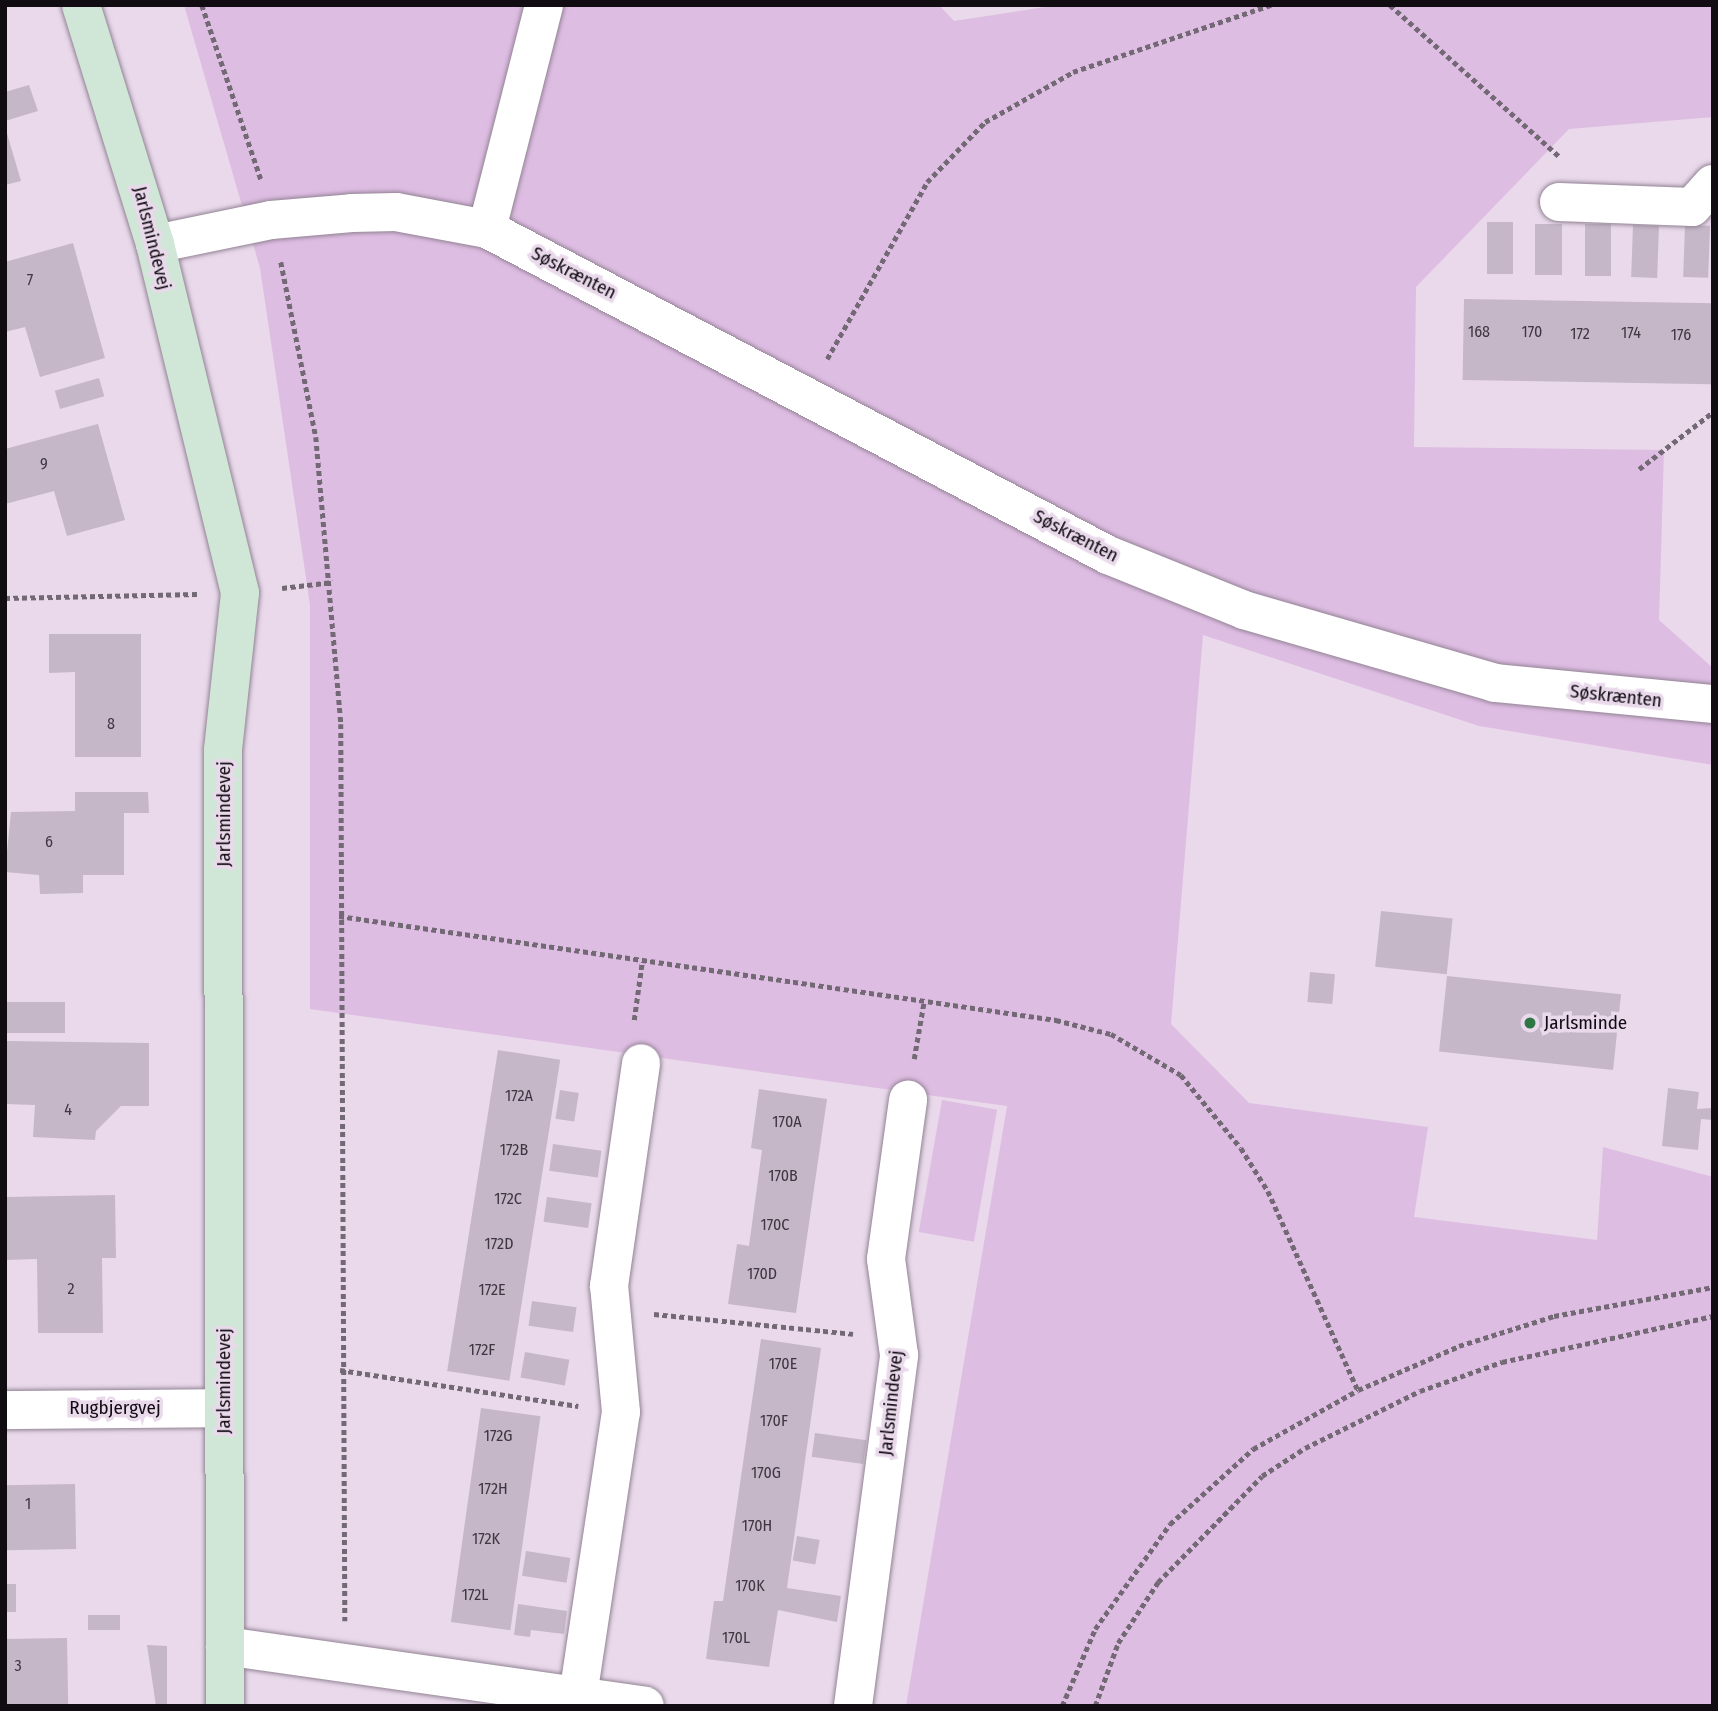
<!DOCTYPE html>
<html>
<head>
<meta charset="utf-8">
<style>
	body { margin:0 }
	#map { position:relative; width:1718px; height:1711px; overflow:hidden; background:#e9d9eb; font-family:"Fira Sans Condensed",sans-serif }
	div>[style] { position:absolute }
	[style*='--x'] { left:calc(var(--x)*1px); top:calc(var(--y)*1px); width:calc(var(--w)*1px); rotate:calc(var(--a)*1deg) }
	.green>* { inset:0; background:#debde3; transform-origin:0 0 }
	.building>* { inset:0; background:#c5b6c8; transform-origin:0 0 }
	.path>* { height:4.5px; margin-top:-2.25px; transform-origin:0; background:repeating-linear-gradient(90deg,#736975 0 5px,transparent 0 8.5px) }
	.roads { filter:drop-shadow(0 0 2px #928394) drop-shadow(0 0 2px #928394) }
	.street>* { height:38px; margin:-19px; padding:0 19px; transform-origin:19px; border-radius:19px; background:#fff }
	.secondary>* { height:38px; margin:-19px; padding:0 19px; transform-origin:19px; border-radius:19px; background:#d0e6d6 }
	.dots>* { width:19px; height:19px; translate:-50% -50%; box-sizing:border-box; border:4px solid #e9d9eb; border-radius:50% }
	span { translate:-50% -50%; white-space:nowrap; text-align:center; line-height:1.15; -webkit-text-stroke:7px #e9d9eb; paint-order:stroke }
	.number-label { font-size:16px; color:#3e3640 }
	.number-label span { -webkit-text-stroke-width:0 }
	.street-label { font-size:19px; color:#110b12 }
	.poi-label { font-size:19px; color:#110b12 }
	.left { translate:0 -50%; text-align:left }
	.frame { position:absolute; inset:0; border:7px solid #110b12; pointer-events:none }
</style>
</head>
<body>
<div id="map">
	<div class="green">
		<i style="clip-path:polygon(184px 5px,939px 5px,954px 21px,1058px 5px,1713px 5px,1713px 117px,1569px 129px,1416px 287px,1414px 447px,1664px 450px,1659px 620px,1713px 668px,1713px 765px,1479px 726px,1203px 635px,1171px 1024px,1249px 1103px,1428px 1127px,1414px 1217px,1597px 1240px,1603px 1147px,1713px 1177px,1713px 1706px,906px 1706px,1007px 1106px,310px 1009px,310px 605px,260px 268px)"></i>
		<i style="left:942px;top:1100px;width:56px;height:134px;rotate:10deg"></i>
	</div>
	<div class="building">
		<i style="clip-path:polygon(29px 85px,38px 111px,5px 121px,5px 92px)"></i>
		<i style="clip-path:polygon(6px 130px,21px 181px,5px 185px,5px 131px)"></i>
		<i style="left:1487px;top:222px;width:26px;height:52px"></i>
		<i style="left:1535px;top:224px;width:27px;height:51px"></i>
		<i style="left:1585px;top:224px;width:26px;height:52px"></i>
		<i style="left:1633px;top:225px;width:26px;height:52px;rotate:2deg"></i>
		<i style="left:1685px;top:225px;width:25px;height:52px;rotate:2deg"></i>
		<i style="clip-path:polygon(73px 243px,105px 358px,40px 377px,25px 327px,5px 332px,5px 262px)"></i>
		<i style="left:1464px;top:299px;width:249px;height:81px;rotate:1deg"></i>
		<i style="left:99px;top:378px;width:19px;height:46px;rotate:74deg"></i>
		<i style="clip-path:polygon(98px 424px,125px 520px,67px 536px,54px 491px,5px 504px,5px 449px)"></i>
		<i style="clip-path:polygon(49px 634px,141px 634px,141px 757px,75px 757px,75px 672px,49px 673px)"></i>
		<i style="clip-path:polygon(75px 792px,148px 792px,149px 813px,124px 813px,124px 875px,83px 875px,83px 893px,40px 894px,39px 875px,5px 872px,11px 812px,75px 811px)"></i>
		<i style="left:1381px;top:911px;width:72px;height:56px;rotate:6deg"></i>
		<i style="left:1310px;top:972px;width:25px;height:30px;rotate:5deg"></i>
		<i style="left:1447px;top:976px;width:175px;height:76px;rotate:6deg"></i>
		<i style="left:5px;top:1002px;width:60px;height:31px"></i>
		<i style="clip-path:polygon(5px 1041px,149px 1043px,149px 1106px,121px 1106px,96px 1131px,95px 1140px,33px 1137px,35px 1105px,5px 1104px)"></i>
		<i style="left:498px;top:1050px;width:63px;height:325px;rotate:9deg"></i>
		<i style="clip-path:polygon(1668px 1088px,1699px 1092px,1697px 1109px,1713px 1108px,1713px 1120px,1701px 1119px,1698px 1150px,1662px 1146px)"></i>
		<i style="clip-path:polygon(759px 1089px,827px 1099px,796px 1313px,728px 1304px,737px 1244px,749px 1246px,762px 1150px,751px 1148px)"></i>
		<i style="left:560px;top:1090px;width:19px;height:29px;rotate:9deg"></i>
		<i style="left:553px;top:1144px;width:49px;height:27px;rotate:8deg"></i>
		<i style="clip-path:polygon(115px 1195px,116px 1258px,102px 1258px,103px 1333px,38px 1333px,37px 1259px,5px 1260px,5px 1197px)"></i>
		<i style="left:547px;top:1197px;width:45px;height:25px;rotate:8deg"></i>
		<i style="left:532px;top:1301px;width:45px;height:25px;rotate:8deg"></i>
		<i style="clip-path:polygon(761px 1339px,821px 1348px,787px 1588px,841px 1596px,837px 1622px,778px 1610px,769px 1667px,706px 1659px,714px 1601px,723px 1601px)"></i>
		<i style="left:525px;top:1352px;width:45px;height:26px;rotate:10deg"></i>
		<i style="left:481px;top:1408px;width:60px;height:216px;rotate:8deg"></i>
		<i style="left:815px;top:1433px;width:52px;height:24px;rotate:8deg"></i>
		<i style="left:75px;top:1484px;width:65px;height:70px;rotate:89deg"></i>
		<i style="left:797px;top:1536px;width:23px;height:25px;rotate:10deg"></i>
		<i style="left:526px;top:1551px;width:45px;height:25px;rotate:9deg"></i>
		<i style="left:5px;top:1584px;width:11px;height:28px"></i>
		<i style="clip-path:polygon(518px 1604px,567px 1611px,564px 1634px,531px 1630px,530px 1637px,514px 1635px)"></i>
		<i style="left:88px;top:1615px;width:32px;height:15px"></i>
		<i style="left:67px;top:1638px;width:68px;height:62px;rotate:89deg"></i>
		<i style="clip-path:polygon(147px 1645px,167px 1646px,167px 1706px,156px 1706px)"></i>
	</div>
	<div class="path">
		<i style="--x:202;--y:5;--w:184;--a:71.3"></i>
		<i style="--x:1390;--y:5;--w:229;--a:41.8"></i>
		<i style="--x:281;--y:262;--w:178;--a:78.7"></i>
		<i style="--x:316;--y:437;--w:288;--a:85"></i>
		<i style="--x:341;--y:724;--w:897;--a:89.74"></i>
		<i style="--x:827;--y:359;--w:203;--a:-60.5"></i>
		<i style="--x:927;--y:182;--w:83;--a:-46"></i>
		<i style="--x:985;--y:122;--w:101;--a:-29.6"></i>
		<i style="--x:1073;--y:72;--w:209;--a:-18.7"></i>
		<i style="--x:1639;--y:469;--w:93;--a:-37.6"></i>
		<i style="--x:282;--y:588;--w:51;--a:-6.7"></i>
		<i style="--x:5;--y:598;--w:192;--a:-1.2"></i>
		<i style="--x:339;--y:916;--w:725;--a:8.25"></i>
		<i style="--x:1056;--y:1020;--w:57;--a:14.3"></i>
		<i style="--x:1111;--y:1034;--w:81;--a:30.4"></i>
		<i style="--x:1181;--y:1075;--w:94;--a:50.6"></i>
		<i style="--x:1241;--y:1148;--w:51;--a:57.9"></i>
		<i style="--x:1268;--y:1191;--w:218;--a:65.7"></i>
		<i style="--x:634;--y:1020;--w:59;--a:-82.1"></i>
		<i style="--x:914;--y:1059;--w:59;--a:-80.2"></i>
		<i style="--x:654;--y:1314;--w:200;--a:5.7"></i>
		<i style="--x:340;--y:1370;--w:241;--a:8.6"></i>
		<i style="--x:1062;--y:1706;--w:84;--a:-66.8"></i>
		<i style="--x:1095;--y:1629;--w:129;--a:-54.5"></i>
		<i style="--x:1170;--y:1524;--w:112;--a:-42.1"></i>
		<i style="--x:1253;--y:1449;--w:120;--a:-29.3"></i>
		<i style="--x:1358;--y:1390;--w:110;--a:-23.5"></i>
		<i style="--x:1459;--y:1346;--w:100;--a:-17.5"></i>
		<i style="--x:1554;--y:1316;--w:162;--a:-10.3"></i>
		<i style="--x:1095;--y:1706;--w:67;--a:-69.9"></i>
		<i style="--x:1118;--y:1643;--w:73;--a:-56.7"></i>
		<i style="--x:1158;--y:1582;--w:148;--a:-45.5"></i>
		<i style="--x:1262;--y:1476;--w:51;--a:-33.1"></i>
		<i style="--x:1305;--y:1448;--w:128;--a:-26.4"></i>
		<i style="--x:1420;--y:1391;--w:87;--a:-19.5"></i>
		<i style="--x:1502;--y:1362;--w:216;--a:-12.3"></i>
	</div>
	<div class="roads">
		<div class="street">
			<i style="--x:1559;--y:202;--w:133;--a:2.2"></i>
			<i style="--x:1692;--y:207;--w:31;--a:-48"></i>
			<i style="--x:487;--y:229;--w:231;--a:-75.7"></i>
			<i style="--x:155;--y:244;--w:118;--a:-11.7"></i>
			<i style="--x:271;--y:220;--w:81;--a:-4.9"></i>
			<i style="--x:352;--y:213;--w:44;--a:-1.3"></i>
			<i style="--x:396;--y:212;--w:93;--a:10.6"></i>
			<i style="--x:487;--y:229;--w:701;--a:27.7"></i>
			<i style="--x:1108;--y:555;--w:147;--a:22"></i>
			<i style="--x:1244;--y:610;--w:261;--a:16.2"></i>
			<i style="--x:1495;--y:683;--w:219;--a:5.5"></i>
			<i style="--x:5;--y:1410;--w:219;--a:-0.5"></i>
			<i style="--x:225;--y:1646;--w:424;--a:8.1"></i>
			<i style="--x:578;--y:1696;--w:287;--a:-81.4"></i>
			<i style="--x:621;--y:1412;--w:127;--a:-95.4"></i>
			<i style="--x:609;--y:1286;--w:225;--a:-81.8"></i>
			<i style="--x:853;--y:1706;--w:354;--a:-82.5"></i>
			<i style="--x:899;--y:1355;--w:97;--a:-97.7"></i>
			<i style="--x:886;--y:1259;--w:161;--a:-82.1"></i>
		</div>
		<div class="secondary">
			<i style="--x:81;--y:5;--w:250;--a:72.8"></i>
			<i style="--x:155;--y:244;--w:359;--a:76.3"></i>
			<i style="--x:240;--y:593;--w:158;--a:96.2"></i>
			<i style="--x:223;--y:750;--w:956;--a:89.88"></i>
		</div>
	</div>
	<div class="dots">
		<i style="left:1530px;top:1023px;background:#2e7745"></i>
	</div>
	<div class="number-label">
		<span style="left:30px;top:280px">7</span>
		<span style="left:1479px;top:332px">168</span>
		<span style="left:1532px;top:332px">170</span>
		<span style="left:1631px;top:333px">174</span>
		<span style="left:1580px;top:334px">172</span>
		<span style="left:1681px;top:335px">176</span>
		<span style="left:44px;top:464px">9</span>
		<span style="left:111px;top:724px">8</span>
		<span style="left:49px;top:842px">6</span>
		<span style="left:519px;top:1096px">172A</span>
		<span style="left:68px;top:1110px">4</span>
		<span style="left:787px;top:1122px">170A</span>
		<span style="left:514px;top:1150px">172B</span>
		<span style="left:783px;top:1176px">170B</span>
		<span style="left:508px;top:1199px">172C</span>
		<span style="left:775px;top:1225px">170C</span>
		<span style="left:499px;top:1244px">172D</span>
		<span style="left:762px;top:1274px">170D</span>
		<span style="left:71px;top:1289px">2</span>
		<span style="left:492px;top:1290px">172E</span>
		<span style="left:482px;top:1350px">172F</span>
		<span style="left:783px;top:1364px">170E</span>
		<span style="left:774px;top:1421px">170F</span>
		<span style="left:498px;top:1436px">172G</span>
		<span style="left:766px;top:1473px">170G</span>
		<span style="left:493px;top:1489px">172H</span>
		<span style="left:28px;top:1504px">1</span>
		<span style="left:757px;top:1526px">170H</span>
		<span style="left:486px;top:1539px">172K</span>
		<span style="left:750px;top:1586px">170K</span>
		<span style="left:475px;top:1595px">172L</span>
		<span style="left:736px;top:1638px">170L</span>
		<span style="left:18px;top:1666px">3</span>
	</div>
	<div class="street-label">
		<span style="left:152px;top:238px;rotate:76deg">Jarlsmindevej</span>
		<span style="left:574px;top:273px;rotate:27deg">Søskrænten</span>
		<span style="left:1076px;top:536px;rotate:27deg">Søskrænten</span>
		<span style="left:1616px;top:696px;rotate:6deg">Søskrænten</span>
		<span style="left:224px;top:814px;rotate:-90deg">Jarlsmindevej</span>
		<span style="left:224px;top:1381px;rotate:-90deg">Jarlsmindevej</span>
		<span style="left:891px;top:1403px;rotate:-84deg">Jarlsmindevej</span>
		<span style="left:115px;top:1408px">Rugbjergvej</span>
	</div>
	<div class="poi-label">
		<span class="left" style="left:1544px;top:1023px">Jarlsminde</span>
	</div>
	<div class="frame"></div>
</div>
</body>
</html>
